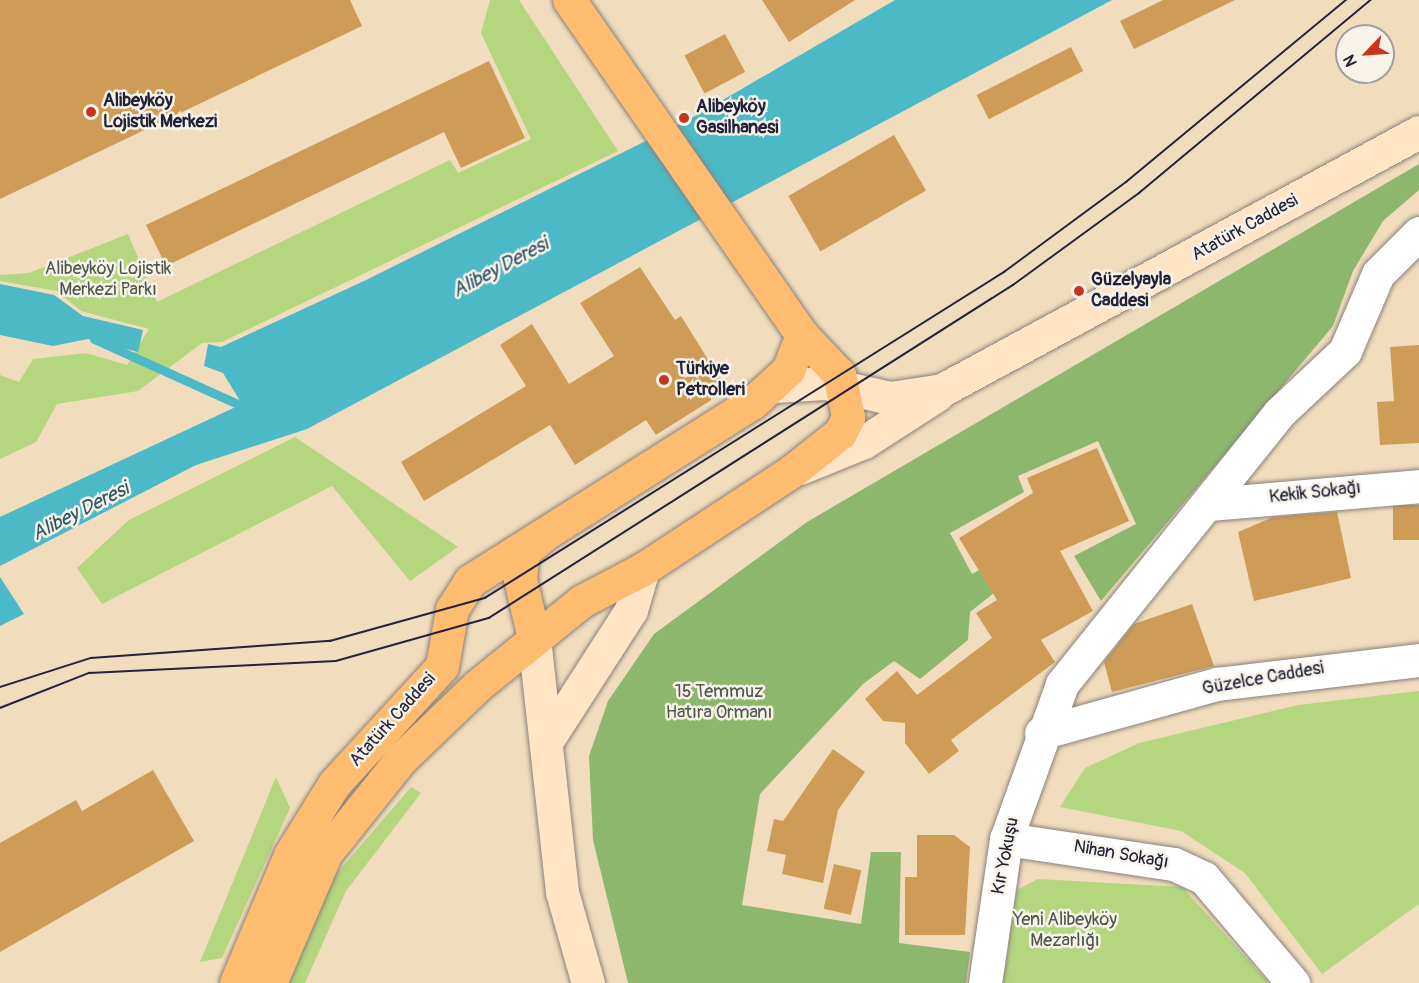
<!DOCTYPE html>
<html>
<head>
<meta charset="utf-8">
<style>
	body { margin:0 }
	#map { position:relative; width:1419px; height:983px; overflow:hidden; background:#f1ddbd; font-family:Pangolin,sans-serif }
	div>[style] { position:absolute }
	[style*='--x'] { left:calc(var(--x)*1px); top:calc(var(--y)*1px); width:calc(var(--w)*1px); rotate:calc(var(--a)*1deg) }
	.green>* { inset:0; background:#b3d67f }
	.forest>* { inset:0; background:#8eb76e }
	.water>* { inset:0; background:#4cb9c6 }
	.stream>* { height:9px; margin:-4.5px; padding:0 4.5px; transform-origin:4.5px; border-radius:4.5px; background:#4cb9c6 }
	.building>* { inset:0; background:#ce9c56; transform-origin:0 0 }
	.roads { filter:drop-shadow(0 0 2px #8a807c) drop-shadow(0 0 2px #8a807c) }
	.street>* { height:33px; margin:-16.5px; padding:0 16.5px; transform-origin:16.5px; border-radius:16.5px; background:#fff }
	.secondary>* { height:33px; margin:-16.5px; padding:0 16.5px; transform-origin:16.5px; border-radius:16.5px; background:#ffe4c6 }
	.primary>* { height:33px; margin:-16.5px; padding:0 16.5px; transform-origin:16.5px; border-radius:16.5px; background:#febc71 }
	.tram>* { height:1.5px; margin:-0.75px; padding:0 0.75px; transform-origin:0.75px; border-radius:0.75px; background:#22223b }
	.dots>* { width:16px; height:16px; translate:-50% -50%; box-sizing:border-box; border:3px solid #f7f3e8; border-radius:50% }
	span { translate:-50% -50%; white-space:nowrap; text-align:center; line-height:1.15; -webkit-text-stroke:5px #f7f3e8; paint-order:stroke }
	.poi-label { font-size:18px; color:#22223b; font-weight:700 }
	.left { translate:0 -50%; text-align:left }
	.street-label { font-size:18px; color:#22223b }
	.park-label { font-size:18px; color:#4e584f }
	.water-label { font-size:20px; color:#31576c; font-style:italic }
	.north { position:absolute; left:1335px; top:24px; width:60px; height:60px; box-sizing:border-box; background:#f7f3e8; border:2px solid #a29fa3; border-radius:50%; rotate:245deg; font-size:16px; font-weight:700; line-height:24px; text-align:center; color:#22223b }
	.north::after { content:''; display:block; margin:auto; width:21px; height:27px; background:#c8321e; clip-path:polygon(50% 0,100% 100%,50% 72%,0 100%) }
</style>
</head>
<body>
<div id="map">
	<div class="green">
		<i style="clip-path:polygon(490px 0,519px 0,618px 151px,222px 342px,202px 343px,138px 391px,57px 404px,36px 442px,0 459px,0 375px,19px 382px,33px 359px,86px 353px,127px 365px,149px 329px,81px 311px,57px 291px,0 281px,0 275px,29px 273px,128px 234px,157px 302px,450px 160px,458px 173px,531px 139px,481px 33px)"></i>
		<i style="clip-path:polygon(295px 437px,458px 547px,410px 581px,332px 486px,102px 604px,77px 568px,129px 520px)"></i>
		<i style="clip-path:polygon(1419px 691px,1419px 904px,1322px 974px,1245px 873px,1181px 831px,1060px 807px,1085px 768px,1139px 743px,1298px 705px)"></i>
		<i style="clip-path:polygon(276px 777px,290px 808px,222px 958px,200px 962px)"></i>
		<i style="clip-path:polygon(411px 787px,421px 793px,346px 891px,305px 983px,289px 983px,332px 879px)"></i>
		<i style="clip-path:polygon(1038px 879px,1182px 887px,1269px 983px,1003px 983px,1017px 890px)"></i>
	</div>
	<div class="forest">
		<i style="clip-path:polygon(1419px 164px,1419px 190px,1383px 221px,1353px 271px,1333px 326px,1101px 601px,1074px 556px,1136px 524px,1098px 441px,1018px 476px,1024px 492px,950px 533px,972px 574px,1022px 547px,1034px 561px,970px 612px,968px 640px,920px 679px,894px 661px,863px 684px,760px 794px,742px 905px,861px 924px,871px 852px,901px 852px,899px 943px,970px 952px,966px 983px,628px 983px,593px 840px,589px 756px,608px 701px,654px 634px,807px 522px)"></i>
	</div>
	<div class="water">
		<i style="clip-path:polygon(895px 0,1112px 0,307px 429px,196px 465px,0 566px,0 517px,242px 404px,223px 373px,204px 366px,208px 344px,221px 347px,364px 281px,690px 119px)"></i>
		<i style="clip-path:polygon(0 284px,54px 295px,83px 316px,143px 330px,138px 352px,88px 339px,53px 346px,0 335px)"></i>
		<i style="clip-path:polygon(0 577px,24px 614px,0 626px)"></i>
	</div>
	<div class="stream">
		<i style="--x:94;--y:339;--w:172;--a:24.3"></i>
	</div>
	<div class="building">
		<i style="clip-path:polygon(0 0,350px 0,362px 26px,0 199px)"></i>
		<i style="clip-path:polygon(762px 0,855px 0,789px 42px)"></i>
		<i style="clip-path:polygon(1163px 0,1235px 0,1134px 49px,1120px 21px)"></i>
		<i style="left:725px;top:34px;width:43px;height:46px;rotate:62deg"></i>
		<i style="left:1071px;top:47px;width:27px;height:106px;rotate:63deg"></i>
		<i style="clip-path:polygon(489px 61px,525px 138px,461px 168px,444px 132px,166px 266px,146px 225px)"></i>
		<i style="left:894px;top:135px;width:64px;height:122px;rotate:60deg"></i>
		<i style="clip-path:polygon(640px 267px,675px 320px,681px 316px,727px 390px,656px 435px,646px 420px,575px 465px,550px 425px,424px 501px,401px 462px,526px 386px,500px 345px,532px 324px,569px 384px,614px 356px,580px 303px)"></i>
		<i style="clip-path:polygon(1419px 345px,1419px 443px,1380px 445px,1377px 402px,1394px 401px,1390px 347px)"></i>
		<i style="clip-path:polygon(1097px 448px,1129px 521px,1060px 551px,1093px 611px,1041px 640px,1055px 662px,951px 740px,959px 751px,929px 774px,905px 743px,905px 723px,883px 721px,865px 699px,897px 671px,917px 695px,992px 638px,976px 613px,997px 600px,959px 538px,1033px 493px,1027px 478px)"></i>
		<i style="left:1419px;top:505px;width:35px;height:26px;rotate:90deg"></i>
		<i style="clip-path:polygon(1337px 512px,1351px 578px,1254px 601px,1238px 532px,1273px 517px)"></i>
		<i style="clip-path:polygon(1192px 604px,1214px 666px,1112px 692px,1104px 662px,1134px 624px)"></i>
		<i style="clip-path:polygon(833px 749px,865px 772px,838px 810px,823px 883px,782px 874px,786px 855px,767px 851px,774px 819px,783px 821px)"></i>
		<i style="clip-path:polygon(153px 770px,194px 841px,0 952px,0 843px,76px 800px,82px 811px)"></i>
		<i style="clip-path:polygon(917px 835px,954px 835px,970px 847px,965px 935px,905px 935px,905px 877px,917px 877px)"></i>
		<i style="left:834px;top:864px;width:28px;height:46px;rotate:13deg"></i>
	</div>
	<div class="roads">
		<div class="street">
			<i style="--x:1211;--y:504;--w:209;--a:-4.9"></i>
			<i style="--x:1041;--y:733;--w:183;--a:-15.6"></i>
			<i style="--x:1217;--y:684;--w:203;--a:-6.8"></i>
			<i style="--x:1006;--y:839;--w:170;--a:8.5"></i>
			<i style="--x:1174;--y:864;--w:33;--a:25"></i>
			<i style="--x:1204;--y:878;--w:138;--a:49.7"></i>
			<i style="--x:985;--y:983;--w:146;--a:-81.7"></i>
			<i style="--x:1006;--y:839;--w:165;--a:-70.1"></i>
			<i style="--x:1062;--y:684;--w:347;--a:-51.3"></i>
			<i style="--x:1279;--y:413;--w:91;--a:-43.2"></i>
			<i style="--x:1345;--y:351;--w:84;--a:-66.8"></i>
			<i style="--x:1378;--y:274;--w:58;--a:-45"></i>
		</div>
		<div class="secondary">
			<i style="--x:774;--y:386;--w:51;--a:-3.4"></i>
			<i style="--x:825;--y:383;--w:67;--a:13"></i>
			<i style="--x:890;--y:398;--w:53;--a:-8.7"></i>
			<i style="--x:942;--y:390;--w:542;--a:-28.41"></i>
			<i style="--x:800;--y:468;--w:69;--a:-22.1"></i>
			<i style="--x:864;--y:442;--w:87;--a:-32.8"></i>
			<i style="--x:534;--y:638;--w:256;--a:83.7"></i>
			<i style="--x:562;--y:892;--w:95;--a:74.1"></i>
			<i style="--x:546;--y:742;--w:157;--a:-57.2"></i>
			<i style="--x:631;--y:610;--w:43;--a:-73.7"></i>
		</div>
		<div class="primary">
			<i style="--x:534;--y:638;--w:61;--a:-103.3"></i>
			<i style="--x:520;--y:579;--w:27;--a:-84"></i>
			<i style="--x:523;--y:552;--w:26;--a:-40"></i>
			<i style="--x:236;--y:983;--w:139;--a:-67.1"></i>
			<i style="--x:290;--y:855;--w:84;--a:-58.2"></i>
			<i style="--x:334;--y:784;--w:160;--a:-47.5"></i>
			<i style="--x:442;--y:666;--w:58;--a:-80"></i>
			<i style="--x:452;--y:609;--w:33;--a:-57"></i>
			<i style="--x:470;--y:581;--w:333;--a:-32.3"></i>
			<i style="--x:752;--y:403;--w:49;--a:-42.5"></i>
			<i style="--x:788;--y:370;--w:38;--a:-68"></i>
			<i style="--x:270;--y:983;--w:142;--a:-66.7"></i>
			<i style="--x:326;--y:853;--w:120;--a:-51.4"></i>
			<i style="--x:401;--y:759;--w:105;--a:-43.8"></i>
			<i style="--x:477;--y:686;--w:135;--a:-39"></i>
			<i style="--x:582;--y:601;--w:69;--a:-27.7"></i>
			<i style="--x:643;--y:569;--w:178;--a:-33.3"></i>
			<i style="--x:792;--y:471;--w:61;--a:-38.4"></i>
			<i style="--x:840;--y:433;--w:18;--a:-63"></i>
			<i style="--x:848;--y:417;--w:44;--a:-101.8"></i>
			<i style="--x:839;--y:374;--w:54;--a:-133.5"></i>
			<i style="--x:802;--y:335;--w:408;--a:-124.8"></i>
		</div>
	</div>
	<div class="tram">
		<i style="--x:0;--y:687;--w:96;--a:-17.7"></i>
		<i style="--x:91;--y:658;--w:240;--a:-4.1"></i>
		<i style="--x:330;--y:641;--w:161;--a:-15.5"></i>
		<i style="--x:485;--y:598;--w:613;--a:-32.13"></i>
		<i style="--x:1004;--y:272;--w:152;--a:-36.4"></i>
		<i style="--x:1126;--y:182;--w:286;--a:-39.6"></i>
		<i style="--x:0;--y:708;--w:96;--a:-21.5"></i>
		<i style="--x:89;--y:673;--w:247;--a:-2.8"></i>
		<i style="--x:336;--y:661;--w:159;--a:-15.7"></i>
		<i style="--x:489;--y:618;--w:621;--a:-32.44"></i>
		<i style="--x:1013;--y:285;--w:156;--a:-36.1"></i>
		<i style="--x:1139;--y:193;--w:302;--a:-39.8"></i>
	</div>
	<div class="dots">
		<i style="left:91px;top:112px;background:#c8321e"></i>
		<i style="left:684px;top:118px;background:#c8321e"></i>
		<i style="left:1079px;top:291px;background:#c8321e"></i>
		<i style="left:664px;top:380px;background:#c8321e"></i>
	</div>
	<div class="poi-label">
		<span class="left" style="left:103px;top:112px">Alibeyköy<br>Lojistik Merkezi</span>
		<span class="left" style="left:696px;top:118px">Alibeyköy<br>Gasilhanesi</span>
		<span class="left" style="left:1091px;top:291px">Güzelyayla<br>Caddesi</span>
		<span class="left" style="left:676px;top:380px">Türkiye<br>Petrolleri</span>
	</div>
	<div class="street-label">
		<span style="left:1245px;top:228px;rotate:-29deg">Atatürk Caddesi</span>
		<span style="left:1315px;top:493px;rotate:-6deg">Kekik Sokağı</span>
		<span style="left:1263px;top:679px;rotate:-10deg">Güzelce Caddesi</span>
		<span style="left:393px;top:720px;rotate:-48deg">Atatürk Caddesi</span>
		<span style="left:1121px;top:855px;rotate:10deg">Nihan Sokağı</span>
		<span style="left:1006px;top:856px;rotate:-79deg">Kır Yokuşu</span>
	</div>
	<div class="park-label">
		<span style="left:108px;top:280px">Alibeyköy Lojistik<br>Merkezi Parkı</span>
		<span style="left:719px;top:703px">15 Temmuz<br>Hatıra Ormanı</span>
		<span style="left:1065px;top:931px">Yeni Alibeyköy<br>Mezarlığı</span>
	</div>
	<div class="water-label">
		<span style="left:500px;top:267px;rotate:-28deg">Alibey Deresi</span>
		<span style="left:80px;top:511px;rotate:-27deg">Alibey Deresi</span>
	</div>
	<div class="north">N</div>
</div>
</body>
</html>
